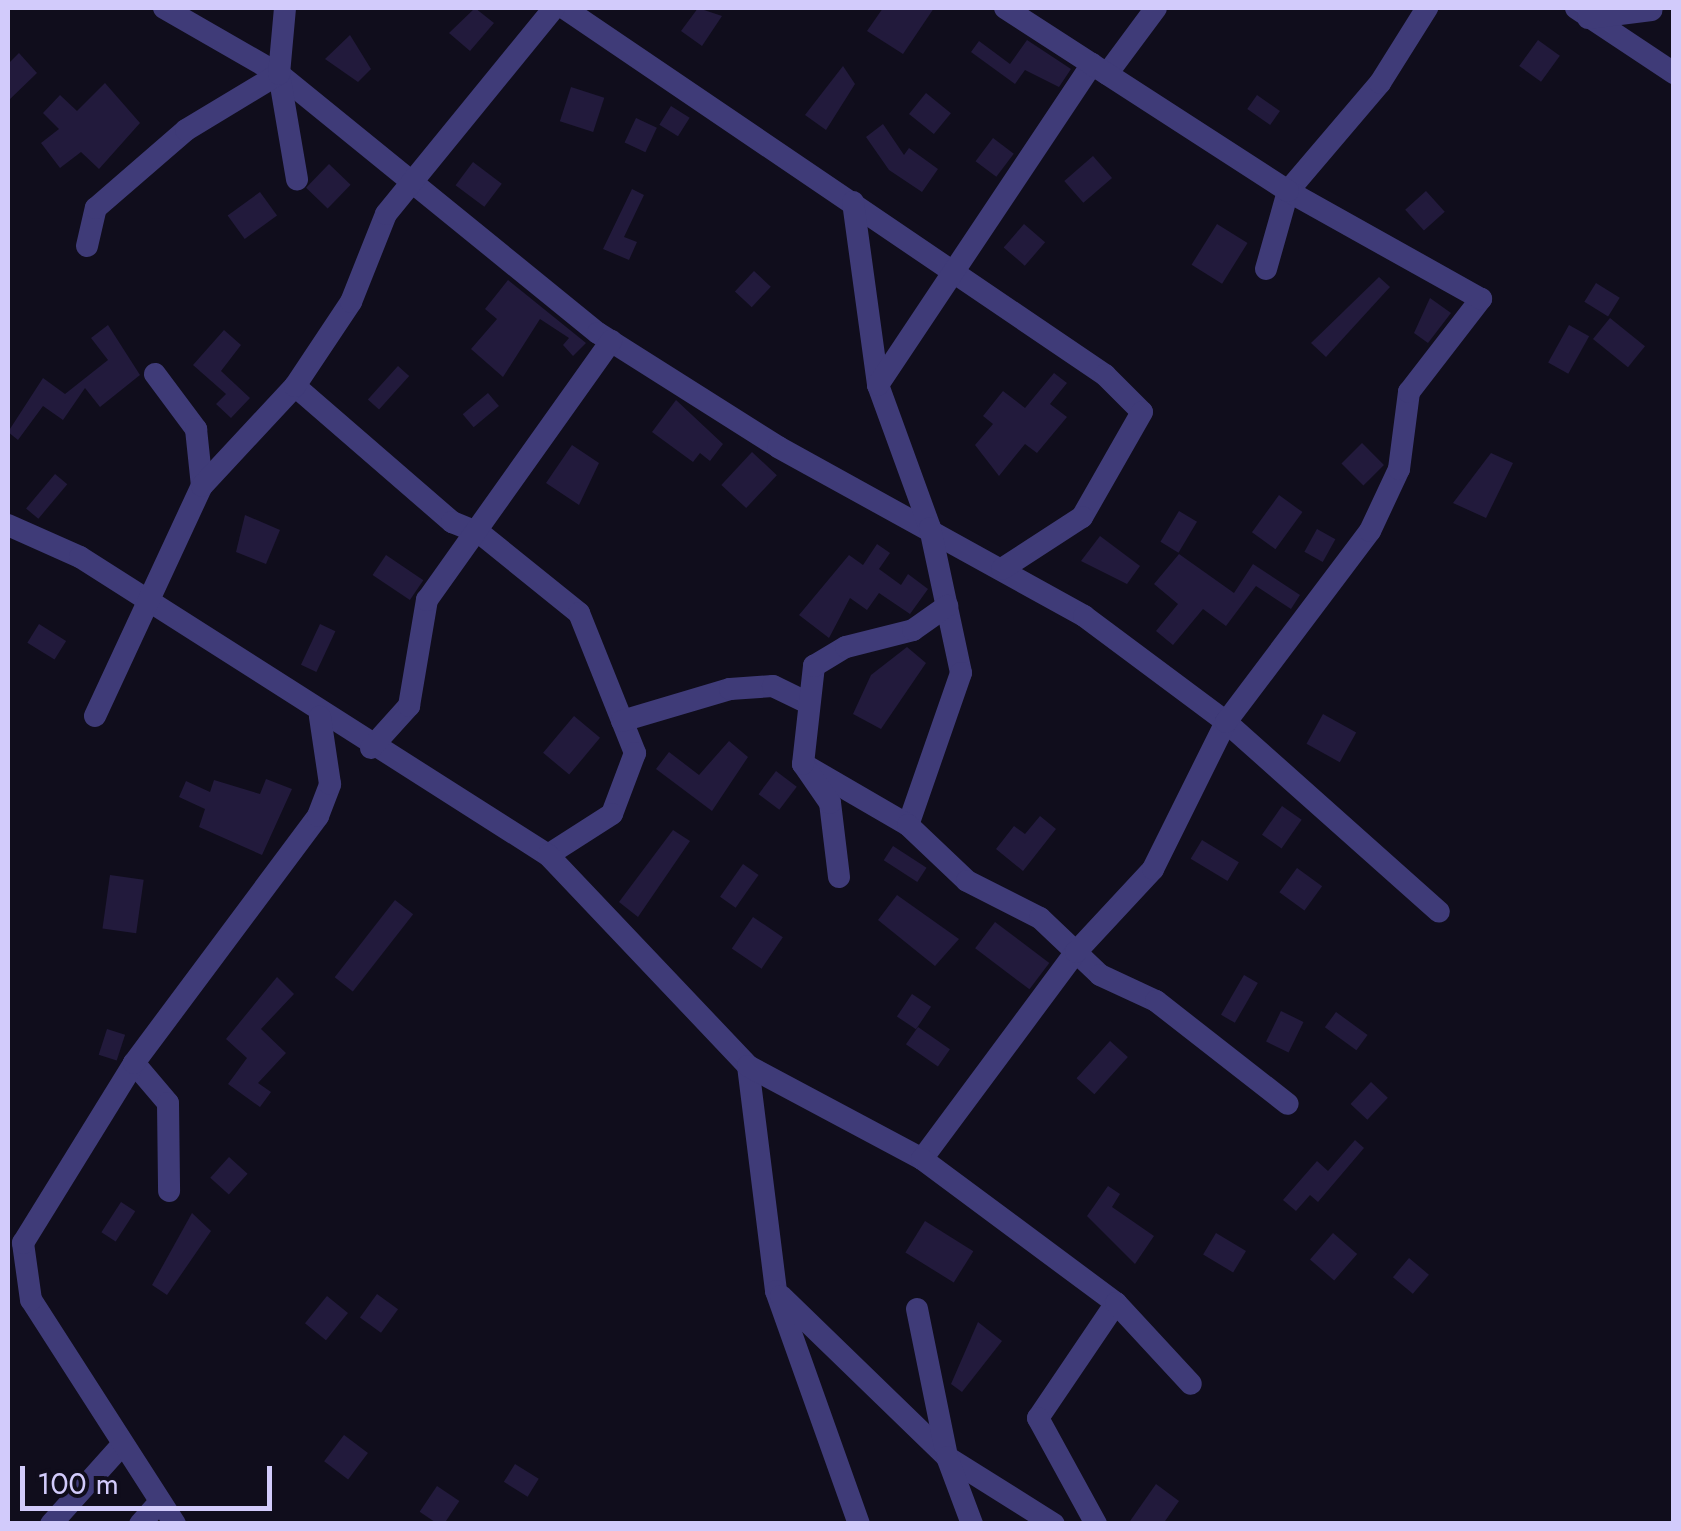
<!DOCTYPE html>
<html>
<head>
<meta charset="utf-8">
<style>
	body { margin:0 }
	#map { position:relative; width:1681px; height:1531px; overflow:hidden; background:#100d1c; font-family:Jost,sans-serif }
	div>[style] { position:absolute }
	[style*='--x'] { left:calc(var(--x)*1px); top:calc(var(--y)*1px); width:calc(var(--w)*1px); rotate:calc(var(--a)*1deg) }
	.building>* { inset:0; background:#221a3c; transform-origin:0 0 }
	.minor>* { height:22px; margin:-11px; padding:0 11px; transform-origin:11px; border-radius:11px; background:#3f3b78 }
	span { translate:-50% -50%; white-space:nowrap; text-align:center; line-height:1.15; -webkit-text-stroke:8px #100d1c; paint-order:stroke }
	.frame { position:absolute; inset:0; border:10px solid #d2cbfb; pointer-events:none }
	.scale { position:absolute; left:20px; top:1466px; width:252px; height:45px; box-sizing:border-box; border:5px solid #d2cbfb; border-top:0; padding-left:12px; font-size:30px; line-height:35px; white-space:nowrap; color:#d2cbfb; -webkit-text-stroke:8px #100d1c; paint-order:stroke }
</style>
</head>
<body>
<div id="map">
	<div class="building">
		<i style="clip-path:polygon(475px 8px,494px 23px,470px 51px,449px 33px)"></i>
		<i style="clip-path:polygon(698px 8px,722px 16px,702px 46px,681px 31px)"></i>
		<i style="clip-path:polygon(883px 8px,934px 8px,903px 54px,867px 31px)"></i>
		<i style="clip-path:polygon(350px 35px,371px 69px,358px 82px,325px 59px)"></i>
		<i style="clip-path:polygon(1027px 40px,1071px 69px,1059px 87px,1025px 70px,1015px 84px,971px 52px,979px 41px,1010px 64px)"></i>
		<i style="left:1538px;top:40px;width:27px;height:32px;rotate:36deg"></i>
		<i style="clip-path:polygon(19px 53px,37px 73px,8px 101px,8px 64px)"></i>
		<i style="clip-path:polygon(843px 66px,855px 84px,826px 130px,805px 115px)"></i>
		<i style="clip-path:polygon(105px 83px,140px 123px,99px 169px,81px 152px,60px 168px,41px 143px,59px 129px,43px 113px,60px 95px,77px 111px)"></i>
		<i style="left:571px;top:87px;width:35px;height:36px;rotate:18deg"></i>
		<i style="left:926px;top:93px;width:32px;height:27px;rotate:39deg"></i>
		<i style="left:1257px;top:95px;width:28px;height:17px;rotate:35deg"></i>
		<i style="left:671px;top:106px;width:22px;height:22px;rotate:32deg"></i>
		<i style="left:636px;top:118px;width:23px;height:27px;rotate:25deg"></i>
		<i style="clip-path:polygon(883px 124px,904px 155px,909px 148px,938px 169px,922px 192px,889px 170px,866px 137px)"></i>
		<i style="left:993px;top:138px;width:26px;height:29px;rotate:37deg"></i>
		<i style="left:1093px;top:156px;width:29px;height:38px;rotate:49deg"></i>
		<i style="left:473px;top:162px;width:36px;height:29px;rotate:37deg"></i>
		<i style="left:329px;top:164px;width:30px;height:33px;rotate:44deg"></i>
		<i style="clip-path:polygon(632px 189px,644px 195px,624px 237px,637px 242px,629px 260px,603px 249px)"></i>
		<i style="left:1426px;top:191px;width:28px;height:28px;rotate:48deg"></i>
		<i style="left:260px;top:192px;width:29px;height:40px;rotate:54deg"></i>
		<i style="left:1024px;top:224px;width:28px;height:31px;rotate:41deg"></i>
		<i style="left:1217px;top:224px;width:36px;height:48px;rotate:32deg"></i>
		<i style="left:754px;top:271px;width:23px;height:28px;rotate:43deg"></i>
		<i style="clip-path:polygon(1379px 277px,1390px 287px,1326px 357px,1311px 343px)"></i>
		<i style="clip-path:polygon(508px 280px,586px 343px,573px 356px,563px 345px,569px 338px,540px 319px,503px 377px,471px 349px,497px 319px,485px 309px)"></i>
		<i style="left:1596px;top:283px;width:28px;height:22px;rotate:32deg"></i>
		<i style="clip-path:polygon(1430px 298px,1451px 313px,1428px 343px,1414px 333px)"></i>
		<i style="left:1610px;top:318px;width:45px;height:27px;rotate:39deg"></i>
		<i style="clip-path:polygon(108px 325px,140px 375px,100px 407px,85px 388px,63px 420px,43px 406px,18px 440px,8px 432px,43px 378px,65px 394px,108px 360px,91px 338px)"></i>
		<i style="left:1569px;top:325px;width:23px;height:43px;rotate:29deg"></i>
		<i style="clip-path:polygon(224px 330px,241px 345px,221px 371px,250px 398px,231px 418px,216px 404px,226px 394px,193px 365px)"></i>
		<i style="left:398px;top:366px;width:15px;height:45px;rotate:42deg"></i>
		<i style="clip-path:polygon(1054px 373px,1067px 383px,1050px 404px,1067px 417px,1037px 453px,1025px 444px,999px 476px,975px 445px,993px 424px,983px 416px,1003px 391px,1025px 408px)"></i>
		<i style="left:488px;top:393px;width:17px;height:33px;rotate:50deg"></i>
		<i style="clip-path:polygon(676px 400px,723px 444px,710px 461px,700px 453px,693px 462px,652px 432px)"></i>
		<i style="left:1362px;top:443px;width:31px;height:29px;rotate:45deg"></i>
		<i style="clip-path:polygon(572px 445px,599px 463px,579px 505px,546px 483px)"></i>
		<i style="left:752px;top:452px;width:34px;height:45px;rotate:43deg"></i>
		<i style="clip-path:polygon(1491px 453px,1513px 463px,1486px 518px,1453px 503px)"></i>
		<i style="left:55px;top:474px;width:16px;height:45px;rotate:40deg"></i>
		<i style="left:1279px;top:495px;width:29px;height:46px;rotate:36deg"></i>
		<i style="left:1179px;top:511px;width:21px;height:36px;rotate:31deg"></i>
		<i style="clip-path:polygon(245px 515px,280px 530px,266px 564px,236px 552px)"></i>
		<i style="left:1317px;top:529px;width:21px;height:26px;rotate:29deg"></i>
		<i style="clip-path:polygon(1100px 536px,1140px 566px,1127px 584px,1081px 561px)"></i>
		<i style="clip-path:polygon(877px 544px,890px 553px,879px 569px,901px 585px,908px 574px,928px 589px,910px 614px,879px 593px,867px 610px,850px 598px,829px 638px,799px 615px,849px 555px,863px 565px)"></i>
		<i style="clip-path:polygon(1179px 554px,1234px 593px,1253px 564px,1300px 595px,1291px 609px,1256px 586px,1226px 626px,1203px 609px,1173px 645px,1156px 631px,1178px 604px,1154px 584px)"></i>
		<i style="left:386px;top:555px;width:45px;height:24px;rotate:34deg"></i>
		<i style="left:39px;top:624px;width:32px;height:22px;rotate:32deg"></i>
		<i style="left:320px;top:624px;width:17px;height:45px;rotate:25deg"></i>
		<i style="clip-path:polygon(907px 647px,926px 663px,881px 729px,853px 714px,871px 675px)"></i>
		<i style="left:1323px;top:714px;width:38px;height:34px;rotate:29deg"></i>
		<i style="left:574px;top:716px;width:34px;height:48px;rotate:40deg"></i>
		<i style="clip-path:polygon(729px 741px,748px 757px,712px 811px,656px 769px,669px 752px,699px 775px)"></i>
		<i style="left:776px;top:771px;width:26px;height:29px;rotate:37deg"></i>
		<i style="clip-path:polygon(266px 779px,292px 789px,262px 855px,199px 827px,205px 809px,179px 797px,186px 781px,210px 792px,214px 780px,260px 794px)"></i>
		<i style="left:1282px;top:806px;width:24px;height:35px;rotate:35deg"></i>
		<i style="clip-path:polygon(1040px 816px,1056px 829px,1023px 871px,996px 849px,1014px 826px,1025px 834px)"></i>
		<i style="clip-path:polygon(673px 830px,690px 841px,638px 917px,619px 902px)"></i>
		<i style="left:1202px;top:840px;width:43px;height:22px;rotate:31deg"></i>
		<i style="left:893px;top:846px;width:40px;height:17px;rotate:33deg"></i>
		<i style="left:743px;top:864px;width:19px;height:40px;rotate:35deg"></i>
		<i style="left:1297px;top:868px;width:31px;height:30px;rotate:36deg"></i>
		<i style="left:110px;top:875px;width:34px;height:54px;rotate:8deg"></i>
		<i style="clip-path:polygon(897px 895px,959px 939px,935px 966px,878px 920px)"></i>
		<i style="left:395px;top:900px;width:23px;height:98px;rotate:38deg"></i>
		<i style="left:753px;top:917px;width:36px;height:38px;rotate:34deg"></i>
		<i style="left:995px;top:922px;width:68px;height:33px;rotate:37deg"></i>
		<i style="left:1244px;top:975px;width:16px;height:46px;rotate:30deg"></i>
		<i style="clip-path:polygon(277px 977px,294px 994px,261px 1029px,286px 1053px,258px 1083px,271px 1092px,260px 1107px,228px 1084px,247px 1058px,226px 1039px)"></i>
		<i style="left:912px;top:994px;width:23px;height:27px;rotate:34deg"></i>
		<i style="left:1281px;top:1011px;width:25px;height:34px;rotate:26deg"></i>
		<i style="left:1336px;top:1012px;width:39px;height:19px;rotate:36deg"></i>
		<i style="left:918px;top:1027px;width:39px;height:21px;rotate:35deg"></i>
		<i style="left:107px;top:1029px;width:19px;height:27px;rotate:18deg"></i>
		<i style="left:1110px;top:1041px;width:24px;height:50px;rotate:42deg"></i>
		<i style="left:1371px;top:1082px;width:23px;height:30px;rotate:43deg"></i>
		<i style="clip-path:polygon(1355px 1140px,1364px 1148px,1318px 1202px,1310px 1195px,1296px 1211px,1283px 1200px,1317px 1161px,1328px 1171px)"></i>
		<i style="left:229px;top:1157px;width:25px;height:28px;rotate:42deg"></i>
		<i style="clip-path:polygon(1108px 1186px,1120px 1194px,1112px 1207px,1154px 1236px,1135px 1264px,1087px 1216px)"></i>
		<i style="left:121px;top:1202px;width:17px;height:36px;rotate:33deg"></i>
		<i style="clip-path:polygon(192px 1213px,211px 1231px,167px 1295px,152px 1285px)"></i>
		<i style="left:925px;top:1221px;width:57px;height:37px;rotate:32deg"></i>
		<i style="left:1216px;top:1233px;width:35px;height:25px;rotate:31deg"></i>
		<i style="left:1333px;top:1233px;width:32px;height:35px;rotate:41deg"></i>
		<i style="left:1409px;top:1258px;width:26px;height:25px;rotate:40deg"></i>
		<i style="left:377px;top:1294px;width:26px;height:29px;rotate:36deg"></i>
		<i style="left:327px;top:1296px;width:27px;height:35px;rotate:39deg"></i>
		<i style="clip-path:polygon(978px 1322px,1002px 1341px,962px 1392px,951px 1384px)"></i>
		<i style="left:344px;top:1435px;width:30px;height:33px;rotate:37deg"></i>
		<i style="left:515px;top:1464px;width:28px;height:21px;rotate:32deg"></i>
		<i style="clip-path:polygon(1156px 1484px,1179px 1501px,1163px 1524px,1128px 1524px)"></i>
		<i style="left:437px;top:1486px;width:27px;height:31px;rotate:34deg"></i>
	</div>
	<div class="minor">
		<i style="--x:164;--y:8;--w:133;--a:29.9"></i>
		<i style="--x:279;--y:74;--w:411;--a:39.1"></i>
		<i style="--x:598;--y:333;--w:213;--a:32.3"></i>
		<i style="--x:778;--y:447;--w:350;--a:28.9"></i>
		<i style="--x:1084;--y:616;--w:177;--a:36.7"></i>
		<i style="--x:1226;--y:722;--w:285;--a:41.7"></i>
		<i style="--x:564;--y:8;--w:654;--a:34.15"></i>
		<i style="--x:1105;--y:375;--w:52;--a:45"></i>
		<i style="--x:1142;--y:412;--w:121;--a:119.7"></i>
		<i style="--x:1082;--y:517;--w:95;--a:147"></i>
		<i style="--x:1576;--y:8;--w:118;--a:33.6"></i>
		<i style="--x:1588;--y:18;--w:64;--a:-7.1"></i>
		<i style="--x:279;--y:74;--w:107;--a:80.3"></i>
		<i style="--x:1107;--y:74;--w:82;--a:-53.4"></i>
		<i style="--x:853;--y:202;--w:185;--a:82.2"></i>
		<i style="--x:878;--y:385;--w:152;--a:70"></i>
		<i style="--x:930;--y:528;--w:148;--a:77.9"></i>
		<i style="--x:961;--y:673;--w:161;--a:109.2"></i>
		<i style="--x:87;--y:246;--w:39;--a:-77"></i>
		<i style="--x:96;--y:208;--w:119;--a:-40.9"></i>
		<i style="--x:186;--y:130;--w:109;--a:-31.1"></i>
		<i style="--x:279;--y:74;--w:66;--a:-84.8"></i>
		<i style="--x:1266;--y:269;--w:81;--a:-74.2"></i>
		<i style="--x:1288;--y:191;--w:142;--a:-49.6"></i>
		<i style="--x:1380;--y:83;--w:89;--a:-57.9"></i>
		<i style="--x:155;--y:374;--w:69;--a:53.3"></i>
		<i style="--x:196;--y:429;--w:57;--a:84"></i>
		<i style="--x:878;--y:385;--w:386;--a:-56.3"></i>
		<i style="--x:295;--y:386;--w:208;--a:40.9"></i>
		<i style="--x:452;--y:522;--w:31;--a:22"></i>
		<i style="--x:481;--y:534;--w:126;--a:38.9"></i>
		<i style="--x:579;--y:613;--w:151;--a:68.2"></i>
		<i style="--x:635;--y:753;--w:65;--a:110.7"></i>
		<i style="--x:612;--y:814;--w:76;--a:147.4"></i>
		<i style="--x:8;--y:525;--w:79;--a:24"></i>
		<i style="--x:80;--y:557;--w:555;--a:32.49"></i>
		<i style="--x:548;--y:855;--w:291;--a:46.5"></i>
		<i style="--x:748;--y:1066;--w:227;--a:82.9"></i>
		<i style="--x:776;--y:1291;--w:247;--a:70.4"></i>
		<i style="--x:95;--y:716;--w:254;--a:-65.1"></i>
		<i style="--x:202;--y:486;--w:137;--a:-47.1"></i>
		<i style="--x:295;--y:386;--w:101;--a:-56.3"></i>
		<i style="--x:351;--y:302;--w:95;--a:-68.3"></i>
		<i style="--x:386;--y:214;--w:266;--a:-50.8"></i>
		<i style="--x:622;--y:721;--w:113;--a:-16.5"></i>
		<i style="--x:730;--y:689;--w:43;--a:-4"></i>
		<i style="--x:773;--y:686;--w:34;--a:26"></i>
		<i style="--x:371;--y:748;--w:57;--a:-47.9"></i>
		<i style="--x:409;--y:706;--w:108;--a:-80.4"></i>
		<i style="--x:427;--y:600;--w:318;--a:-54.6"></i>
		<i style="--x:803;--y:764;--w:121;--a:30.2"></i>
		<i style="--x:908;--y:825;--w:81;--a:43.5"></i>
		<i style="--x:967;--y:881;--w:82;--a:26.9"></i>
		<i style="--x:1040;--y:918;--w:83;--a:43.5"></i>
		<i style="--x:1100;--y:975;--w:62;--a:24.9"></i>
		<i style="--x:1156;--y:1001;--w:167;--a:38"></i>
		<i style="--x:839;--y:877;--w:75;--a:-96.9"></i>
		<i style="--x:830;--y:803;--w:47;--a:-124.7"></i>
		<i style="--x:803;--y:764;--w:99;--a:-83.6"></i>
		<i style="--x:814;--y:666;--w:37;--a:-31"></i>
		<i style="--x:846;--y:647;--w:69;--a:-14.2"></i>
		<i style="--x:913;--y:630;--w:42;--a:-35.2"></i>
		<i style="--x:134;--y:1063;--w:52;--a:49.6"></i>
		<i style="--x:168;--y:1103;--w:88;--a:89.3"></i>
		<i style="--x:748;--y:1066;--w:197;--a:28.1"></i>
		<i style="--x:922;--y:1159;--w:258;--a:-53.4"></i>
		<i style="--x:1076;--y:952;--w:113;--a:-47.1"></i>
		<i style="--x:1153;--y:869;--w:164;--a:-63.6"></i>
		<i style="--x:1226;--y:722;--w:239;--a:-53"></i>
		<i style="--x:1370;--y:531;--w:68;--a:-64.9"></i>
		<i style="--x:1399;--y:469;--w:78;--a:-82.6"></i>
		<i style="--x:1409;--y:392;--w:118;--a:-52.3"></i>
		<i style="--x:1481;--y:299;--w:221;--a:-150.8"></i>
		<i style="--x:1288;--y:191;--w:337;--a:-147.1"></i>
		<i style="--x:922;--y:1159;--w:242;--a:36.6"></i>
		<i style="--x:1116;--y:1303;--w:139;--a:124.1"></i>
		<i style="--x:1038;--y:1418;--w:121;--a:61.3"></i>
		<i style="--x:781;--y:1296;--w:231;--a:44.1"></i>
		<i style="--x:947;--y:1457;--w:126;--a:32.1"></i>
		<i style="--x:1116;--y:1303;--w:110;--a:47.2"></i>
		<i style="--x:917;--y:1309;--w:151;--a:78.5"></i>
		<i style="--x:947;--y:1457;--w:72;--a:69.5"></i>
		<i style="--x:51;--y:1524;--w:103;--a:-48.1"></i>
		<i style="--x:140;--y:1524;--w:28;--a:-48"></i>
		<i style="--x:175;--y:1524;--w:266;--a:-122.7"></i>
		<i style="--x:31;--y:1300;--w:58;--a:-98"></i>
		<i style="--x:23;--y:1243;--w:211;--a:-58.3"></i>
		<i style="--x:134;--y:1063;--w:308;--a:-53.3"></i>
		<i style="--x:318;--y:816;--w:34;--a:-69"></i>
		<i style="--x:330;--y:784;--w:68;--a:-98.5"></i>
	</div>
	<div class="frame"></div>
	<div class="scale">100 m</div>
</div>
</body>
</html>
